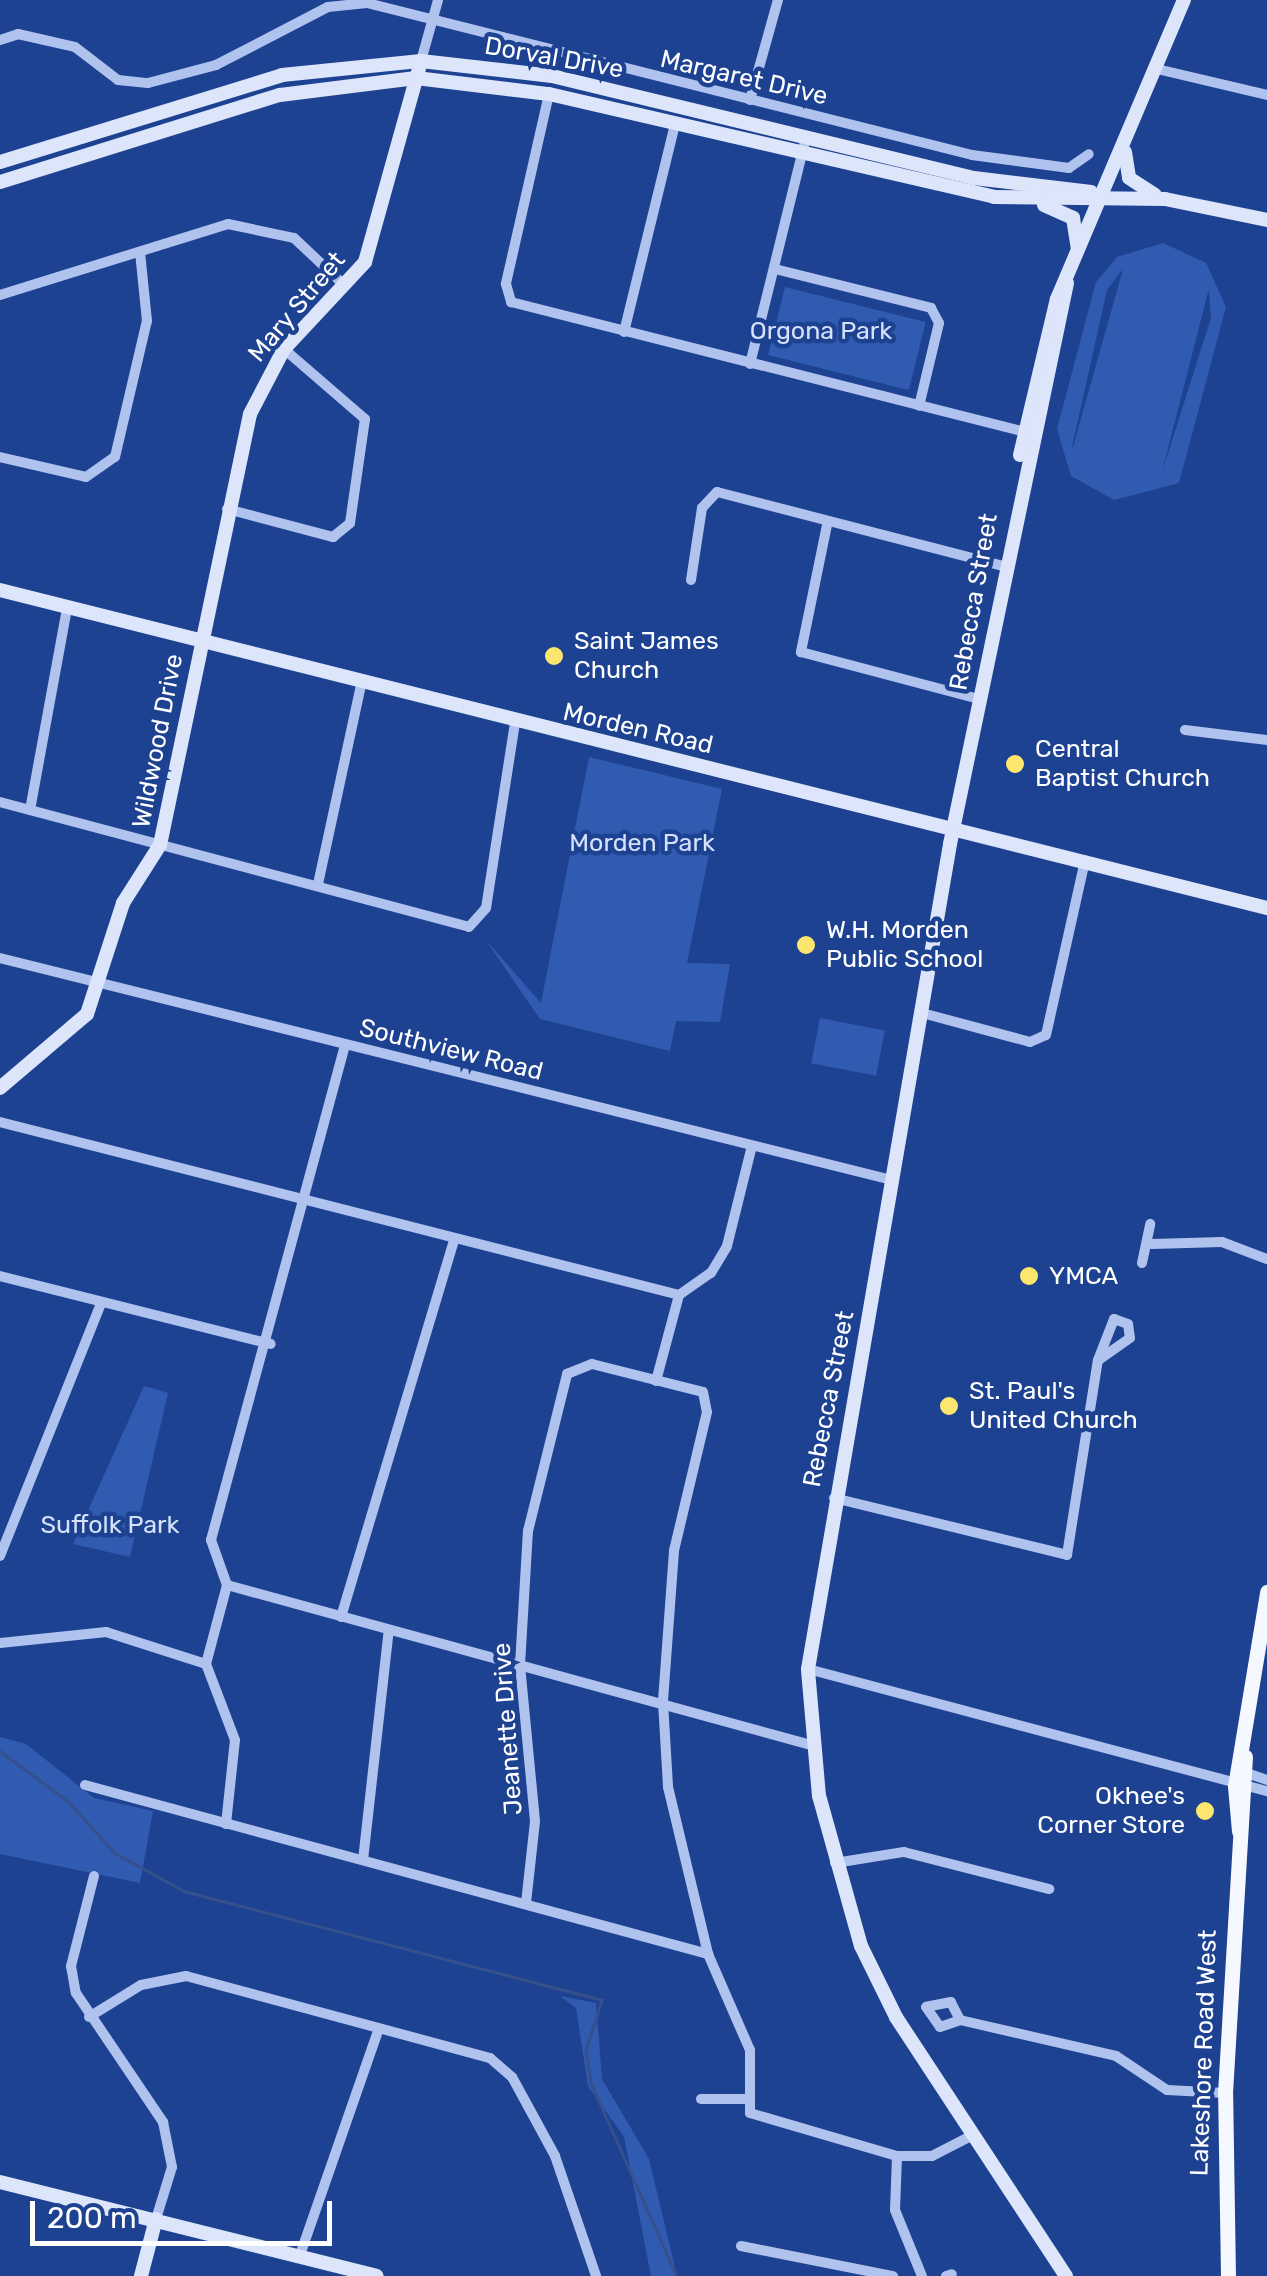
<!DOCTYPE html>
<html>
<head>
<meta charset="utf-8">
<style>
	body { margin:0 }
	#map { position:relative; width:1267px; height:2276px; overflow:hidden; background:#1e4292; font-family:Rubik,sans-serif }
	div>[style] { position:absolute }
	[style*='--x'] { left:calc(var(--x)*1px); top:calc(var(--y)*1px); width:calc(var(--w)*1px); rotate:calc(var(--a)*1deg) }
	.green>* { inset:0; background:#315bb0; transform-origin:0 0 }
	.stream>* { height:2.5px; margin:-1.25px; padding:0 1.25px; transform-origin:1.25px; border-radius:1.25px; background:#35508b }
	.street>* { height:10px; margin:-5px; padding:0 5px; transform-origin:5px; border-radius:5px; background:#afc3ee }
	.secondary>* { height:14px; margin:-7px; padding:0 7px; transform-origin:7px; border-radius:7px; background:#dce5fa }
	.primary>* { height:15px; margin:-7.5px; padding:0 7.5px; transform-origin:7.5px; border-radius:7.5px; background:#f6f8ff }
	.dots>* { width:28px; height:28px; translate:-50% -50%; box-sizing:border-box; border:5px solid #1e4292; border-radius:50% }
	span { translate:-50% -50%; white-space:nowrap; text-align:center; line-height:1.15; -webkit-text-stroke:9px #1e4292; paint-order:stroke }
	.street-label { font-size:25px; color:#fff }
	.park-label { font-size:25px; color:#d5e1fa }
	.poi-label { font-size:25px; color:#fff }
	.left { translate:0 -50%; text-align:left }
	.right { translate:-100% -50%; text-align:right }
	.scale { position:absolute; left:30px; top:2201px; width:302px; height:45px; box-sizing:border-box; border:5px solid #fff; border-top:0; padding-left:12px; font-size:30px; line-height:35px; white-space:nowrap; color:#fff; -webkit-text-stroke:8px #1e4292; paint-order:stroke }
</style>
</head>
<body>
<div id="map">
	<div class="green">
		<i style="clip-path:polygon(evenodd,1163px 243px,1206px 263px,1226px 307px,1179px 483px,1114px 500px,1071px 476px,1057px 429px,1096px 282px,1117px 257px,1163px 243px,1123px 269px,1073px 447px,1072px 447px,1107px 290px,1123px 269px,1163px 243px,1209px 292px,1211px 318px,1162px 472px,1208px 292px,1209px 292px)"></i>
		<i style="left:785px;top:287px;width:145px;height:70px;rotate:14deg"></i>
		<i style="clip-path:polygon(589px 757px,722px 789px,687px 963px,730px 964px,720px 1022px,676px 1021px,670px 1051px,540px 1019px,485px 939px,541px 1003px)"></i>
		<i style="left:820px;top:1018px;width:66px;height:46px;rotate:11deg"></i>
		<i style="clip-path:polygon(144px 1386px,168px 1393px,130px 1557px,73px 1544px)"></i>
		<i style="clip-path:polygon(0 1737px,26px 1744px,94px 1798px,153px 1811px,140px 1883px,0 1854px)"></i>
		<i style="clip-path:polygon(560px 1996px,596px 2003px,602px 2079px,649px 2159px,677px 2276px,651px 2276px,624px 2137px,588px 2086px,576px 2008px)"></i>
	</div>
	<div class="stream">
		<i style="--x:0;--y:1751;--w:84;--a:36.3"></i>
		<i style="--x:68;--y:1801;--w:70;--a:47.9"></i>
		<i style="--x:115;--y:1853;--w:79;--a:28.8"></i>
		<i style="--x:184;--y:1891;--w:432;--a:14.6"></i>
		<i style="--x:602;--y:2000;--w:53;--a:107.4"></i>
		<i style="--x:586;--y:2051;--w:32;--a:81"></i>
		<i style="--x:591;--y:2083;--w:211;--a:66"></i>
	</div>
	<div class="street">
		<i style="--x:0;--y:40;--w:19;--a:-18"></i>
		<i style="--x:18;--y:34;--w:58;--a:12.8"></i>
		<i style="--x:75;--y:47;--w:54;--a:37.5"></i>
		<i style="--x:118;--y:80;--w:30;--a:6"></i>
		<i style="--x:148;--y:83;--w:70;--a:-14.8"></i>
		<i style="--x:216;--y:65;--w:126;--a:-27.4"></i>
		<i style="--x:328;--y:7;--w:39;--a:-6"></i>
		<i style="--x:367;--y:3;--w:624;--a:14.1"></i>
		<i style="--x:972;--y:155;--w:98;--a:7.6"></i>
		<i style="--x:1069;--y:168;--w:24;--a:-35"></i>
		<i style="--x:421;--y:61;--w:63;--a:-74.4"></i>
		<i style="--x:1157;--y:69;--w:113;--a:13.3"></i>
		<i style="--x:549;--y:94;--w:195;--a:102.8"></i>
		<i style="--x:506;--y:284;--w:19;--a:74"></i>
		<i style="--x:511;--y:302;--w:530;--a:14.19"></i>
		<i style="--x:750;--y:100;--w:104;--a:-74.4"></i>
		<i style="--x:775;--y:269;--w:161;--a:14"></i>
		<i style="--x:931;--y:308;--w:17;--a:62"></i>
		<i style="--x:939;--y:323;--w:85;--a:103.5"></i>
		<i style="--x:0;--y:295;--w:239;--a:-17.3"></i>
		<i style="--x:228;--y:224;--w:67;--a:12"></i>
		<i style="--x:294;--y:238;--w:69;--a:43.2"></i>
		<i style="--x:624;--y:332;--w:213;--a:-76.2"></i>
		<i style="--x:750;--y:364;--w:233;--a:-76.1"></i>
		<i style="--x:0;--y:457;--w:88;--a:13.1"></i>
		<i style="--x:86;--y:477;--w:35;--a:-35"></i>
		<i style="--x:115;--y:457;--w:140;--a:-76.8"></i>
		<i style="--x:147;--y:321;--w:69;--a:-95.8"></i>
		<i style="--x:227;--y:509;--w:110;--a:14.8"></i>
		<i style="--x:333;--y:537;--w:22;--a:-39"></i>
		<i style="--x:350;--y:523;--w:105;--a:-81.8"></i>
		<i style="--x:365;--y:419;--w:107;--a:-139.2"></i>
		<i style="--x:827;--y:525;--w:130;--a:101.6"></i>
		<i style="--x:801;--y:652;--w:184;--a:14.8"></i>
		<i style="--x:691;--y:580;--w:73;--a:-81.3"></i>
		<i style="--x:702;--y:508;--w:22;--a:-47"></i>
		<i style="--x:717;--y:492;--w:295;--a:14.5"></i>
		<i style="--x:1185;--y:730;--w:83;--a:7"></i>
		<i style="--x:0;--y:802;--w:485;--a:14.9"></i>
		<i style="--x:469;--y:927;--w:25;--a:-48"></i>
		<i style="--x:486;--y:908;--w:187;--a:-81.1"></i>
		<i style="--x:30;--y:810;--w:204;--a:-79.6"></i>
		<i style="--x:318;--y:884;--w:204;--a:-77.8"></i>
		<i style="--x:0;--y:958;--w:919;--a:13.98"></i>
		<i style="--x:922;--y:1013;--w:112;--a:15"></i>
		<i style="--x:1030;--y:1042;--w:17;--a:-24"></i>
		<i style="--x:1046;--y:1035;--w:179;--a:-77.4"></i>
		<i style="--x:0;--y:1122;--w:701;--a:14.29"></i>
		<i style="--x:1152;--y:1244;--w:70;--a:-1.6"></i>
		<i style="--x:1222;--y:1242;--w:48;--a:20.7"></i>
		<i style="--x:1142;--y:1263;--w:40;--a:-78"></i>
		<i style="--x:0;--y:1276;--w:279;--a:14.1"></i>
		<i style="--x:1114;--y:1319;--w:15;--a:20"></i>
		<i style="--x:1128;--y:1324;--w:14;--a:82"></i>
		<i style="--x:1130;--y:1338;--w:39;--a:145"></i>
		<i style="--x:1098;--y:1360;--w:44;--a:-68.7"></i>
		<i style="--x:656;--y:1381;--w:89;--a:-75"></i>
		<i style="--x:679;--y:1295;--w:39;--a:-35"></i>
		<i style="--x:711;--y:1273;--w:31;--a:-59"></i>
		<i style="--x:727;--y:1246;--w:103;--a:-76"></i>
		<i style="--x:834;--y:1498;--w:240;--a:13.7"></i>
		<i style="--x:1067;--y:1555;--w:197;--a:-81"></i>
		<i style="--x:0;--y:1556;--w:271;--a:-68.2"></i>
		<i style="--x:227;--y:1585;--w:606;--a:15.32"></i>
		<i style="--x:341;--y:1617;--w:394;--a:-73.3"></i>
		<i style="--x:0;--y:1643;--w:107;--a:-5.9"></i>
		<i style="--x:106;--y:1632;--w:105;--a:17.7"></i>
		<i style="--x:808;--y:1669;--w:475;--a:14.9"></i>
		<i style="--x:1241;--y:1771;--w:28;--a:19"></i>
		<i style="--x:85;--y:1785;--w:646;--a:15.18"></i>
		<i style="--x:226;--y:1824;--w:84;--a:-83.9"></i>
		<i style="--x:235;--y:1740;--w:81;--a:-110.9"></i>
		<i style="--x:206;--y:1664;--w:82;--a:-75.1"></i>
		<i style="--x:227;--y:1585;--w:48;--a:-109.6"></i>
		<i style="--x:211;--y:1540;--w:513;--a:-74.85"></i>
		<i style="--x:363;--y:1860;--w:231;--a:-83.6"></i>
		<i style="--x:835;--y:1863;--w:70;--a:-9.1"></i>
		<i style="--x:904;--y:1852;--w:150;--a:14.3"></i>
		<i style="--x:94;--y:1876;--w:93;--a:104.3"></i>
		<i style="--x:71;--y:1966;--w:27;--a:80"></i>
		<i style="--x:76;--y:1993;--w:156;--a:56"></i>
		<i style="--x:163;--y:2122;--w:46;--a:78.7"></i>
		<i style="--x:172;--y:2167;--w:54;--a:107.1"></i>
		<i style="--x:526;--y:1903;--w:82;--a:-83.7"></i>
		<i style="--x:535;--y:1821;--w:157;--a:-95.5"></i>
		<i style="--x:520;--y:1665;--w:134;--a:-86.6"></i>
		<i style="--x:528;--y:1531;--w:162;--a:-76"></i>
		<i style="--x:567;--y:1374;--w:27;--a:-22"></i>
		<i style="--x:592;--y:1364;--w:114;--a:14.2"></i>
		<i style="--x:703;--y:1392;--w:20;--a:79"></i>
		<i style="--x:707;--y:1412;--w:143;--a:103.4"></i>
		<i style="--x:674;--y:1551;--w:151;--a:94.2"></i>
		<i style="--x:663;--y:1702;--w:85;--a:86.6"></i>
		<i style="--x:668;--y:1787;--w:172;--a:76.5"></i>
		<i style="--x:708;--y:1954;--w:105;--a:66.4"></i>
		<i style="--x:750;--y:2050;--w:63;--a:90"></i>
		<i style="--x:750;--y:2113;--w:153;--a:16.3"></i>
		<i style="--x:897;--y:2156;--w:35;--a:0"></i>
		<i style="--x:932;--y:2156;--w:46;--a:-27.1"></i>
		<i style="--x:89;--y:2017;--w:61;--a:-31.6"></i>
		<i style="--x:141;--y:1985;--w:46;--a:-11.3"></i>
		<i style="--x:186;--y:1976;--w:315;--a:15.1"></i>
		<i style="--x:490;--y:2058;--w:29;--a:41"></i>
		<i style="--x:512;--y:2077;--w:90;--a:61.4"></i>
		<i style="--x:555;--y:2156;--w:127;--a:71.1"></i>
		<i style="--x:960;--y:2020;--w:20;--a:-117"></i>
		<i style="--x:951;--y:2002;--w:25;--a:169"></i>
		<i style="--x:926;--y:2007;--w:24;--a:55"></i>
		<i style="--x:940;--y:2027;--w:21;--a:-19"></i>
		<i style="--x:960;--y:2020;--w:160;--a:13"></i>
		<i style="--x:1116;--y:2056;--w:61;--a:33.7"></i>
		<i style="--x:1167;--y:2090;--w:58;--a:3"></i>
		<i style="--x:701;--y:2099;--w:47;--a:0"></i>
		<i style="--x:897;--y:2156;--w:54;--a:92.1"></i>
		<i style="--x:895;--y:2210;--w:71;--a:67.8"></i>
		<i style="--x:741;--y:2246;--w:155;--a:11.2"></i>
		<i style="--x:300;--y:2255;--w:234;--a:-70.8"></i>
		<i style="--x:946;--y:2276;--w:6;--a:-18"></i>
	</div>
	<div class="secondary">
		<i style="--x:1125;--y:152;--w:26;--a:81"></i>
		<i style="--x:1129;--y:178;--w:31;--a:33"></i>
		<i style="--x:0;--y:162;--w:295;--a:-17.1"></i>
		<i style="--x:282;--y:75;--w:140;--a:-5.8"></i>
		<i style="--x:421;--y:61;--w:132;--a:6.5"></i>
		<i style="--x:552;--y:76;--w:434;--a:13.6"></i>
		<i style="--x:974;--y:178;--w:118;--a:6.8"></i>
		<i style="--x:0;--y:182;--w:293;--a:-17.3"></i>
		<i style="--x:280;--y:95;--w:137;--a:-7.1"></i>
		<i style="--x:416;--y:78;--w:134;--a:6.9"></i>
		<i style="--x:549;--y:94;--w:457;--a:13"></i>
		<i style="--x:994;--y:197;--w:171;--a:0.7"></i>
		<i style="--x:1165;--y:199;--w:104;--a:11.6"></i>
		<i style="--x:1044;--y:205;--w:32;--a:24"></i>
		<i style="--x:1073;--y:218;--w:30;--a:81"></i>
		<i style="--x:1020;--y:455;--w:160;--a:-76.7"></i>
		<i style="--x:1057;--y:299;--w:325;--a:-67"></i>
		<i style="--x:0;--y:590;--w:1306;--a:14.09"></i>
		<i style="--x:0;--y:1088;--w:114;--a:-40.4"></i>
		<i style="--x:87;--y:1014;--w:117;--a:-72"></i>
		<i style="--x:123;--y:903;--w:69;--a:-57.5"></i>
		<i style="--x:160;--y:845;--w:440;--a:-78.2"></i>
		<i style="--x:250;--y:414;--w:73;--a:-62.4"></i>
		<i style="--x:284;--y:349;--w:119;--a:-47"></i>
		<i style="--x:365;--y:262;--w:209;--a:-74.4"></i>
		<i style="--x:0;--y:2182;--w:388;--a:14"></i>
		<i style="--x:141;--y:2276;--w:59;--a:-75.3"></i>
		<i style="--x:1066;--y:2276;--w:310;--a:-123.3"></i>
		<i style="--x:896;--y:2017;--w:79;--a:-116.2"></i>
		<i style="--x:861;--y:1946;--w:156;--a:-105.6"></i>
		<i style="--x:819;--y:1796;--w:127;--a:-95"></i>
		<i style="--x:808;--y:1669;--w:837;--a:-80.23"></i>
		<i style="--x:950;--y:844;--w:573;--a:-78.22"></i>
	</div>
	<div class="primary">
		<i style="--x:1239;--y:1831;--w:45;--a:-95.1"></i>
		<i style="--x:1235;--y:1786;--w:197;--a:-80.6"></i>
		<i style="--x:1228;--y:2276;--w:183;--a:-90.9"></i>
		<i style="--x:1225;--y:2093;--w:337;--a:-86.6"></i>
	</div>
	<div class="dots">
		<i style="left:554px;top:656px;background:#fde66e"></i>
		<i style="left:1015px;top:764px;background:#fde66e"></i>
		<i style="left:806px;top:945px;background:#fde66e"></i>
		<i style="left:1029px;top:1276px;background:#fde66e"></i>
		<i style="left:949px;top:1406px;background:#fde66e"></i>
		<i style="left:1205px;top:1811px;background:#fde66e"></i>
	</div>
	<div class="street-label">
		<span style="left:554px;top:58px;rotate:10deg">Dorval Drive</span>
		<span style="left:744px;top:78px;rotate:13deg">Margaret Drive</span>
		<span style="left:297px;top:307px;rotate:-50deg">Mary Street</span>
		<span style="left:974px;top:602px;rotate:-80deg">Rebecca Street</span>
		<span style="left:638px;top:729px;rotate:13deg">Morden Road</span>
		<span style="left:158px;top:741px;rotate:-79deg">Wildwood Drive</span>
		<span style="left:451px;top:1050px;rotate:14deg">Southview Road</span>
		<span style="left:829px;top:1399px;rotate:-79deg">Rebecca Street</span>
		<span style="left:508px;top:1729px;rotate:-94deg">Jeanette Drive</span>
		<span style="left:1204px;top:2053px;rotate:-88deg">Lakeshore Road West</span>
	</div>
	<div class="park-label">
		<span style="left:821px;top:331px">Orgona Park</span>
		<span style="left:642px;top:843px">Morden Park</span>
		<span style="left:110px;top:1525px">Suffolk Park</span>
	</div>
	<div class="poi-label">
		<span class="left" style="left:574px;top:656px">Saint James<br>Church</span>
		<span class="left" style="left:1035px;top:764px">Central<br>Baptist Church</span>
		<span class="left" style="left:826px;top:945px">W.H. Morden<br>Public School</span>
		<span class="left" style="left:1049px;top:1276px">YMCA</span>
		<span class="left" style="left:969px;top:1406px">St. Paul's<br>United Church</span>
		<span class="right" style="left:1185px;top:1811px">Okhee's<br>Corner Store</span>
	</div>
	<div class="scale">200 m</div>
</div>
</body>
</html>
